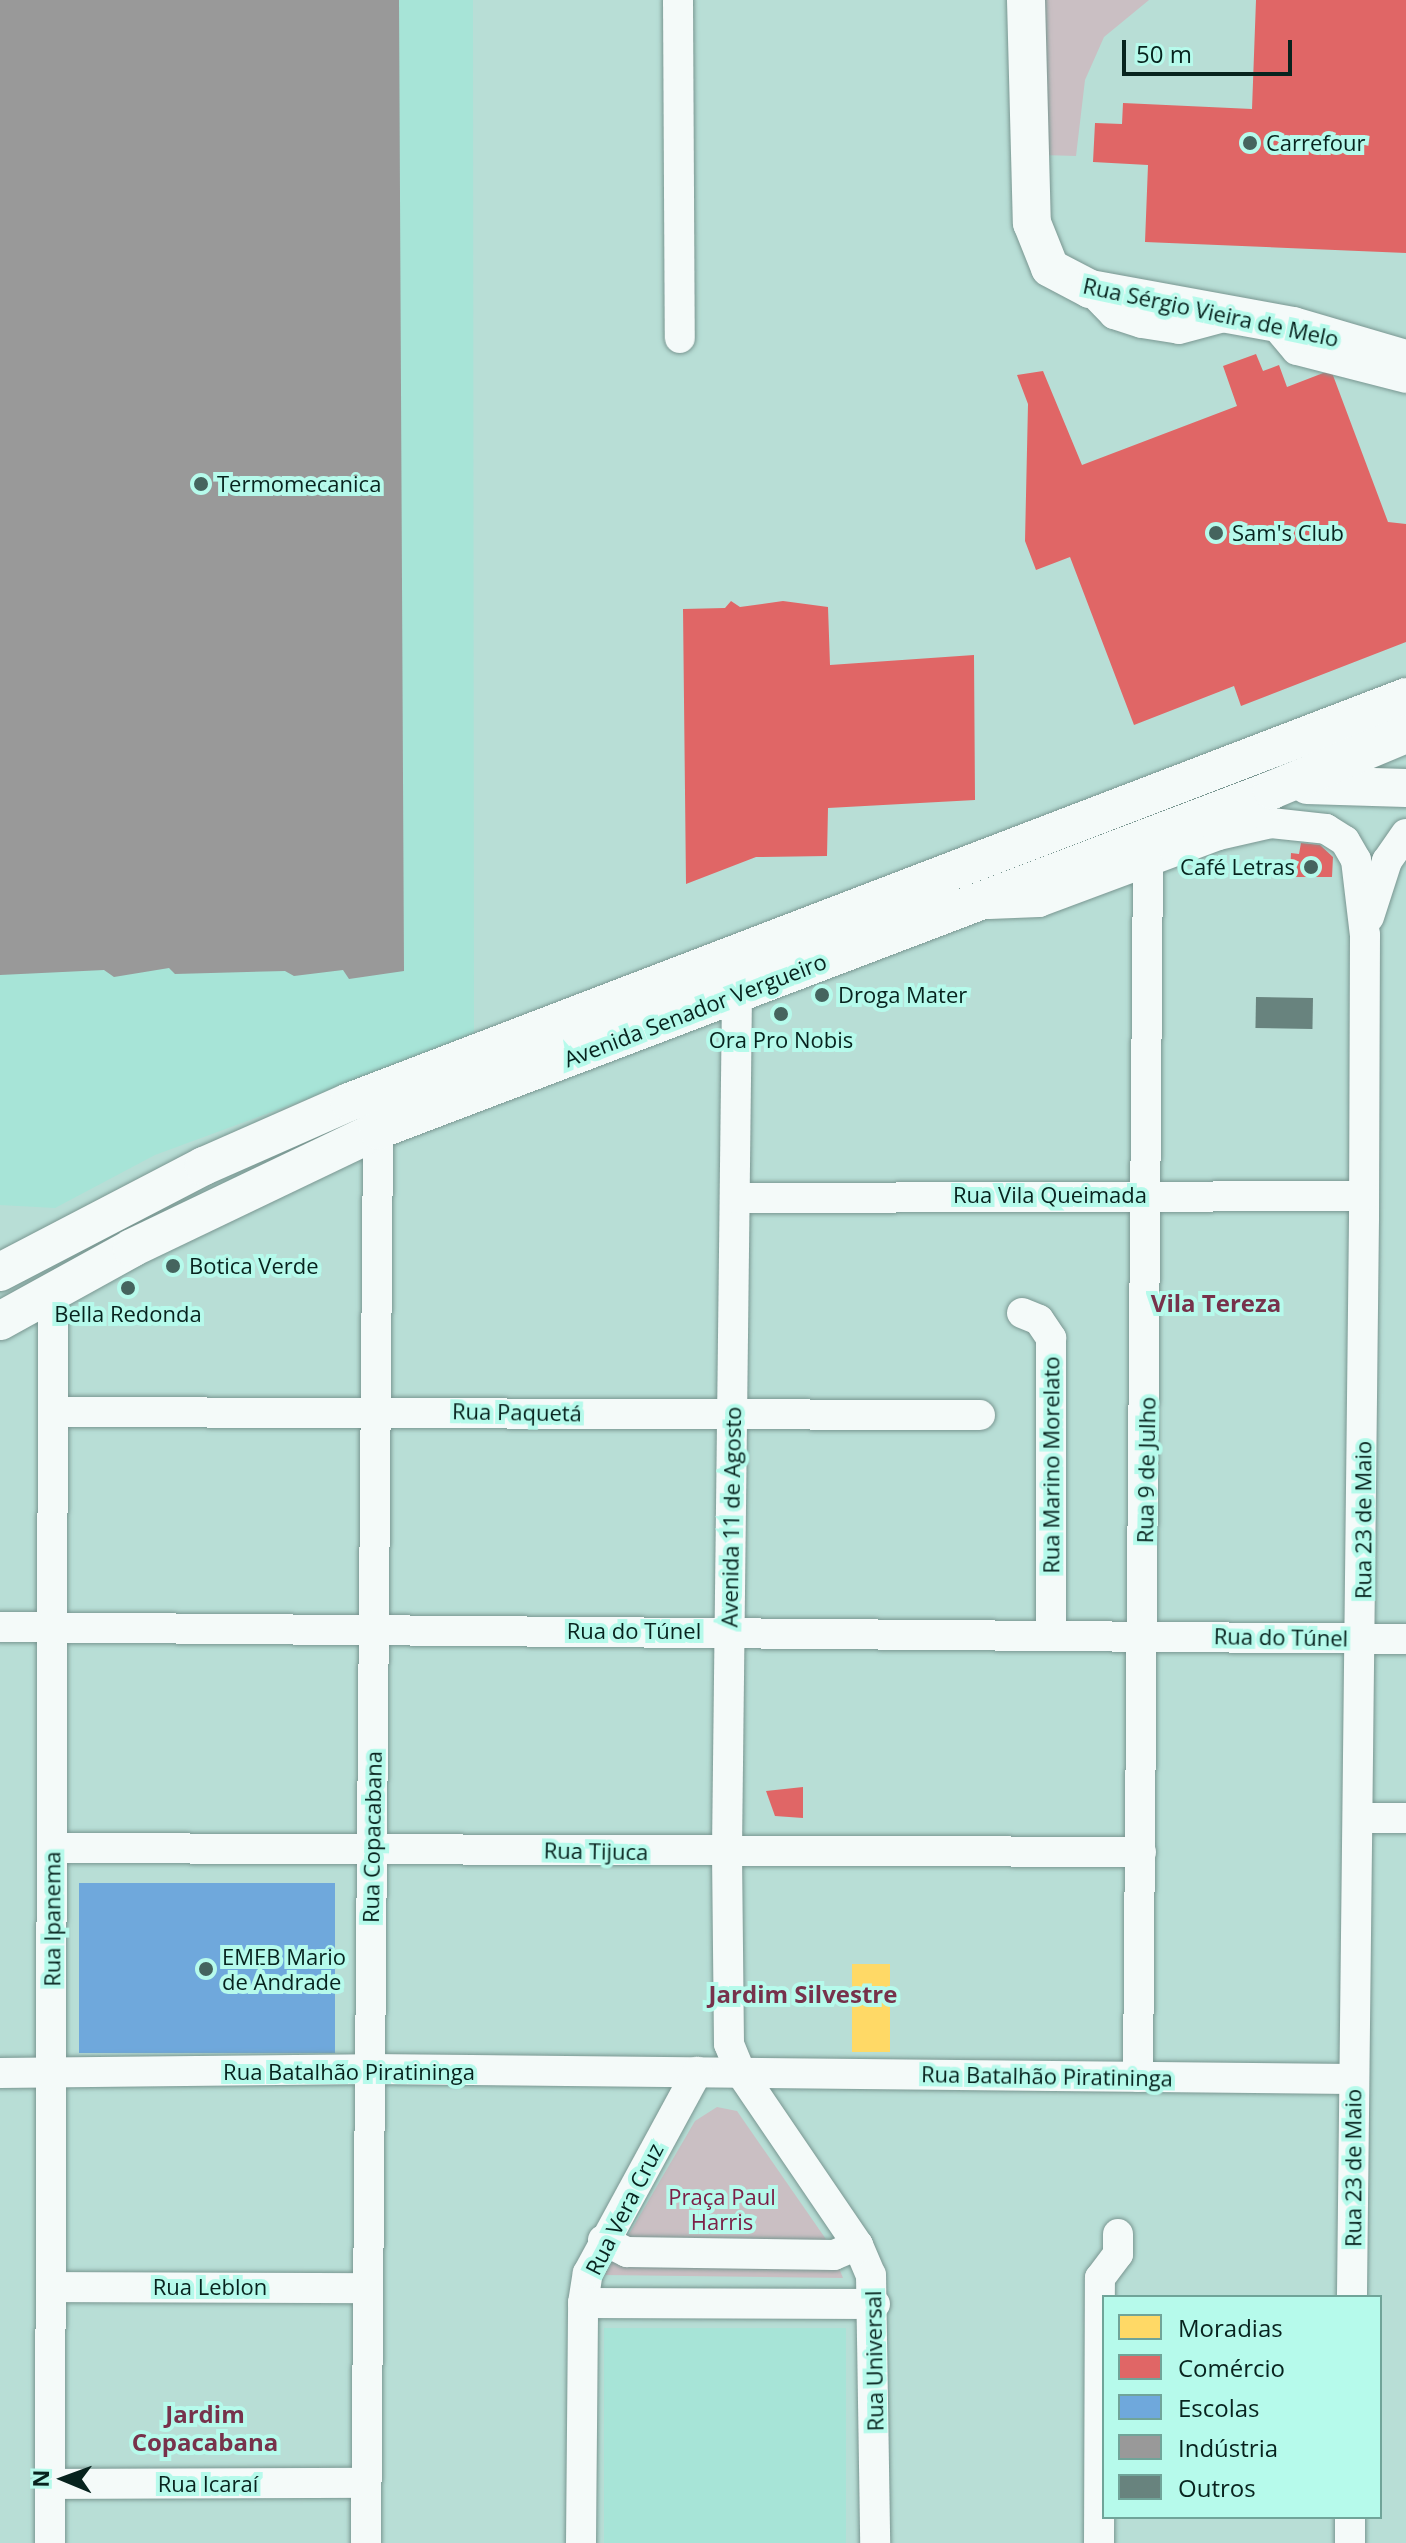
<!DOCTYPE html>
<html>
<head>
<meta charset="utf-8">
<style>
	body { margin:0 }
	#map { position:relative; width:1406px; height:2543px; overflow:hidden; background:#b8ded6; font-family:"Open Sans",sans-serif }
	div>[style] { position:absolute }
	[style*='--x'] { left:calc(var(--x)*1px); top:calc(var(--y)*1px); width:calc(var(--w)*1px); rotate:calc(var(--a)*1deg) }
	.built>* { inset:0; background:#a7e4d7; transform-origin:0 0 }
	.green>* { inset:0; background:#cabfc3 }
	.homes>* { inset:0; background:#ffd966; transform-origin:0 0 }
	.shops>* { inset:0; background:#e06666 }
	.schools>* { inset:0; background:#6fa8dc; transform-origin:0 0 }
	.industry>* { inset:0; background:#999 }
	.building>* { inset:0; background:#68837e; transform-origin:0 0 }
	.roads { filter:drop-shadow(0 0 2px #799691) drop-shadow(0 0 2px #799691) }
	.minor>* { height:30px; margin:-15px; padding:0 15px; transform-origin:15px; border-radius:15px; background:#f4faf9 }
	.major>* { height:38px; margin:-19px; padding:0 19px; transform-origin:19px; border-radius:19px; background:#f4faf9 }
	.dots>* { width:22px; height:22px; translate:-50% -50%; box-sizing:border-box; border:4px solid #b6faeb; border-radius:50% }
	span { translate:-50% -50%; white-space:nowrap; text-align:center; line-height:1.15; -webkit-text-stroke:8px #b6faeb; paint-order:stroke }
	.poi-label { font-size:22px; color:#07231e }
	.left { translate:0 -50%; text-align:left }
	.right { translate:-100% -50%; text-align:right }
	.street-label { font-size:22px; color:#07231e }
	.park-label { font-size:22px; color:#7c2047 }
	.neighbourhood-label { font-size:24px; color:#77324b; font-weight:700 }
	.legend { position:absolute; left:1102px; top:2295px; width:280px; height:224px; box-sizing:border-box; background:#b6faeb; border:2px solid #70a499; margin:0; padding:10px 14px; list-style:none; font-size:24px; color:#07231e }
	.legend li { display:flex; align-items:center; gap:16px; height:40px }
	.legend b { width:40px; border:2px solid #70a499 }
	.north { position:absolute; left:24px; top:2439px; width:80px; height:80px; -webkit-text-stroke:6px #b6faeb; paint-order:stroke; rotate:271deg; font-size:22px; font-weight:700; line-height:32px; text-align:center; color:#07231e }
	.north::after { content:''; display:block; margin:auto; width:28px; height:36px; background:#07231e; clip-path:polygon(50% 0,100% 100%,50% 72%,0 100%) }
	.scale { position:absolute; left:1122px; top:40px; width:170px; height:36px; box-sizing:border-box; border:4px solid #07231e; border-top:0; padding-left:10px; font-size:24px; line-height:28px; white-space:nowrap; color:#07231e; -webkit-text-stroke:6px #b6faeb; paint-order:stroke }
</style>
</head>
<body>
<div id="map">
	<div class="built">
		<i style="clip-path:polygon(0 0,473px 0,474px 1037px,155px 1155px,55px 1208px,0 1205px)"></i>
		<i style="left:604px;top:2328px;width:242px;height:215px"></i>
	</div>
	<div class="green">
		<i style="clip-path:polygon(1042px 0,1149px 0,1104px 37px,1085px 80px,1076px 156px,1043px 155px)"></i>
		<i style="clip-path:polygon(717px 2107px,737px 2111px,830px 2245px,843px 2278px,605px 2275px,695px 2121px)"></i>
	</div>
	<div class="homes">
		<i style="left:852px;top:1964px;width:38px;height:88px"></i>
	</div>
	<div class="shops">
		<i style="clip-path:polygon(1256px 0,1406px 0,1406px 253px,1145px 242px,1148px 165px,1093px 162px,1095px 123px,1122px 124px,1123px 103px,1252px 109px)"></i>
		<i style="clip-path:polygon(1256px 354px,1263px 371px,1279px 365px,1287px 387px,1331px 370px,1388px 522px,1406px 524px,1406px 642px,1241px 706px,1234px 686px,1134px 725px,1070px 557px,1036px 570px,1025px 541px,1028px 404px,1017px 375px,1043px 371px,1082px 465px,1237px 406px,1223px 366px)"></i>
		<i style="clip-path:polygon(731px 601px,740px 607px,783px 601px,828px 607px,830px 665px,974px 655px,975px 800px,828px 808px,827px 856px,756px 857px,686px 884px,683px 609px,725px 608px)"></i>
		<i style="clip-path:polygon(1301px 843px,1320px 845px,1333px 857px,1332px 877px,1290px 877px,1291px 853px,1299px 854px)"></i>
		<i style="clip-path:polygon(803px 1787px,803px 1818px,775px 1816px,766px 1791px)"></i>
	</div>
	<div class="schools">
		<i style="left:79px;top:1883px;width:256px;height:170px"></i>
	</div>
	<div class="industry">
		<i style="clip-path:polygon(0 0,399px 0,404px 971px,349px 979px,343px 970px,294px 976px,285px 971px,175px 974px,169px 968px,114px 977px,104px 970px,0 975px)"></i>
	</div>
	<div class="building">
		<i style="left:1256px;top:997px;width:57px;height:31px;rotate:1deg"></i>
	</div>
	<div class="roads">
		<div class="minor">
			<i style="--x:678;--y:0;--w:338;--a:89.7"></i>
			<i style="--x:1090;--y:289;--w:35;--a:46"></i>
			<i style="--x:1114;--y:314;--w:29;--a:18"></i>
			<i style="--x:1142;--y:323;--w:37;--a:9"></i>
			<i style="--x:1179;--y:329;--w:54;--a:-15.1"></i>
			<i style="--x:1274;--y:323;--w:35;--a:50"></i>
			<i style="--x:1297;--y:350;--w:113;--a:14.4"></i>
			<i style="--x:989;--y:904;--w:50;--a:-2.3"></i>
			<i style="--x:1039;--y:902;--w:191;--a:-20.5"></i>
			<i style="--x:1218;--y:835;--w:54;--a:-12.8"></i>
			<i style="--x:1271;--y:823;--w:55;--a:6.2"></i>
			<i style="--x:1326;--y:829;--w:22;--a:32"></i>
			<i style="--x:1345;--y:841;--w:22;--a:60"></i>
			<i style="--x:1356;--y:860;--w:76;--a:83.2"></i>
			<i style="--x:1365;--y:935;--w:284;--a:90.2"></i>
			<i style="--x:1364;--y:1219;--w:1078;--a:90.64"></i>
			<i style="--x:1369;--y:917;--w:59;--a:-72.2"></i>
			<i style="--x:1387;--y:861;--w:33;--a:-55"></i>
			<i style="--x:730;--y:976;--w:19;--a:69"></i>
			<i style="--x:737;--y:994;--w:859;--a:90.67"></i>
			<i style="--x:727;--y:1853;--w:191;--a:89.4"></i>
			<i style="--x:729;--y:2044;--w:31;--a:68"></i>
			<i style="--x:741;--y:2073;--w:208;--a:55.8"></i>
			<i style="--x:858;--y:2245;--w:33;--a:67"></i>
			<i style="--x:871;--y:2275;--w:268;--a:89.1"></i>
			<i style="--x:737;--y:1198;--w:627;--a:-0.18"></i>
			<i style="--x:1022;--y:1313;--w:18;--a:22"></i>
			<i style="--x:1039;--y:1320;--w:22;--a:56"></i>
			<i style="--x:1051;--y:1338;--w:295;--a:90"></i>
			<i style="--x:53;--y:1412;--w:927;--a:0.19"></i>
			<i style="--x:0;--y:1627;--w:1406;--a:0.49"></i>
			<i style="--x:1359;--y:1818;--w:47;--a:0"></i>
			<i style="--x:52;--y:1848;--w:1089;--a:0.21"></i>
			<i style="--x:0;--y:2073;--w:370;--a:-0.6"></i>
			<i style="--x:370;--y:2069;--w:983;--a:0.58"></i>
			<i style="--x:1138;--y:2077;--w:1214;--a:-89.53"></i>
			<i style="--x:603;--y:2240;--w:27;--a:27"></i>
			<i style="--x:627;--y:2252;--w:207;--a:0.8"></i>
			<i style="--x:834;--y:2255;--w:26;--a:-23"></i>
			<i style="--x:51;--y:2287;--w:317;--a:0.2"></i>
			<i style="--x:583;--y:2303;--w:292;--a:0.2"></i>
			<i style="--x:50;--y:2484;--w:316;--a:-0.2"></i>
			<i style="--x:50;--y:2543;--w:1249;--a:-89.86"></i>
			<i style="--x:366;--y:2543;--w:1413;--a:-89.51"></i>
			<i style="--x:581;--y:2543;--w:240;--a:-89.5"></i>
			<i style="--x:583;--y:2303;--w:30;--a:-81"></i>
			<i style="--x:588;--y:2273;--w:229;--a:-61.5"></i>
			<i style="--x:1099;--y:2543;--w:265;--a:-89.8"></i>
			<i style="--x:1100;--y:2278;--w:30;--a:-53"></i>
			<i style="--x:1118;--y:2254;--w:20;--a:-90"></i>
			<i style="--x:1350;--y:2543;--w:26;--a:-90"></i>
		</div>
		<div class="major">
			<i style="--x:1026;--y:0;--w:223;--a:88.5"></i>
			<i style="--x:1032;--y:223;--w:48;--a:68.2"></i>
			<i style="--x:1050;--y:268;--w:45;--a:27.7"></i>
			<i style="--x:1090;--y:289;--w:206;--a:10.3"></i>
			<i style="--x:1293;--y:326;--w:118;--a:16.3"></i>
			<i style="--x:1307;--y:785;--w:99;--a:1.7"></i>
			<i style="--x:0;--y:1272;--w:230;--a:-27.5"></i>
			<i style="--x:204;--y:1166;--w:158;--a:-23.8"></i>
			<i style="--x:349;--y:1102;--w:1132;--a:-20.96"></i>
			<i style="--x:0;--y:1321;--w:151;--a:-28.9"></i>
			<i style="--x:132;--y:1248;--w:273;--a:-25.6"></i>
			<i style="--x:378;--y:1130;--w:956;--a:-20.82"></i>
			<i style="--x:1272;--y:790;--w:145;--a:-22.7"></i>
		</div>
	</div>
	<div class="dots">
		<i style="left:1250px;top:143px;background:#45645e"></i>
		<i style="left:201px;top:484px;background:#45645e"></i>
		<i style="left:1216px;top:533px;background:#45645e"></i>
		<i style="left:1311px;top:867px;background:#45645e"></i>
		<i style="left:822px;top:995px;background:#45645e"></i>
		<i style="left:781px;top:1014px;background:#45645e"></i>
		<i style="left:173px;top:1266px;background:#45645e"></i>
		<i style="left:128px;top:1288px;background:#45645e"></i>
		<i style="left:206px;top:1969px;background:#45645e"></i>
	</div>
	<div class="poi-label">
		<span class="left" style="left:1266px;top:143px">Carrefour</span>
		<span class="left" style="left:217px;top:484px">Termomecanica</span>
		<span class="left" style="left:1232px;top:533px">Sam's Club</span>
		<span class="right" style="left:1295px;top:867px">Café Letras</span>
		<span class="left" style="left:838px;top:995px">Droga Mater</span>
		<span style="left:781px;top:1040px">Ora Pro Nobis</span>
		<span class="left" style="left:189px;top:1266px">Botica Verde</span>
		<span style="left:128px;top:1314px">Bella Redonda</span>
		<span class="left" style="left:222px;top:1969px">EMEB Mario<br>de Andrade</span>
	</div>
	<div class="street-label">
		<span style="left:1211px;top:312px;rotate:12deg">Rua Sérgio Vieira de Melo</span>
		<span style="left:695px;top:1010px;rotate:-21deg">Avenida Senador Vergueiro</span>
		<span style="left:1050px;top:1195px">Rua Vila Queimada</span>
		<span style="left:517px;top:1412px;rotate:1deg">Rua Paquetá</span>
		<span style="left:1051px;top:1465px;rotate:-90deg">Rua Marino Morelato</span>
		<span style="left:1146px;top:1470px;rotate:-89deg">Rua 9 de Julho</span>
		<span style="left:731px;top:1517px;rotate:-89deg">Avenida 11 de Agosto</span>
		<span style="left:1363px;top:1520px;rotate:-90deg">Rua 23 de Maio</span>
		<span style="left:634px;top:1631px">Rua do Túnel</span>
		<span style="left:1281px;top:1637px;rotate:1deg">Rua do Túnel</span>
		<span style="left:372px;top:1837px;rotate:-89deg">Rua Copacabana</span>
		<span style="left:596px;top:1851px;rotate:1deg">Rua Tijuca</span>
		<span style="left:52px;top:1919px;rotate:-90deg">Rua Ipanema</span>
		<span style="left:349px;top:2072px">Rua Batalhão Piratininga</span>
		<span style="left:1047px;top:2076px;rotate:1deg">Rua Batalhão Piratininga</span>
		<span style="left:1353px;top:2168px;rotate:-90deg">Rua 23 de Maio</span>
		<span style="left:624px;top:2209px;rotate:-63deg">Rua Vera Cruz</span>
		<span style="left:210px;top:2287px">Rua Leblon</span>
		<span style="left:874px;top:2361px;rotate:-91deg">Rua Universal</span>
		<span style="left:208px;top:2484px">Rua Icaraí</span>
	</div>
	<div class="park-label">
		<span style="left:722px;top:2209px">Praça Paul<br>Harris</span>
	</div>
	<div class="neighbourhood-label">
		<span style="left:1216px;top:1303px">Vila Tereza</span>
		<span style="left:803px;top:1994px">Jardim Silvestre</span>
		<span style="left:205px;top:2428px">Jardim<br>Copacabana</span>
	</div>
	<ul class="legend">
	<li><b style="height:22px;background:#ffd966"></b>Moradias</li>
	<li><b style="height:22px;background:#e06666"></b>Comércio</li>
	<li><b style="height:22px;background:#6fa8dc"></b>Escolas</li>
	<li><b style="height:22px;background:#999"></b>Indústria</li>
	<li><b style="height:22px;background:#68837e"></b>Outros</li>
	</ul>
	<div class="north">N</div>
	<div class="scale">50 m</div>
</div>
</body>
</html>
